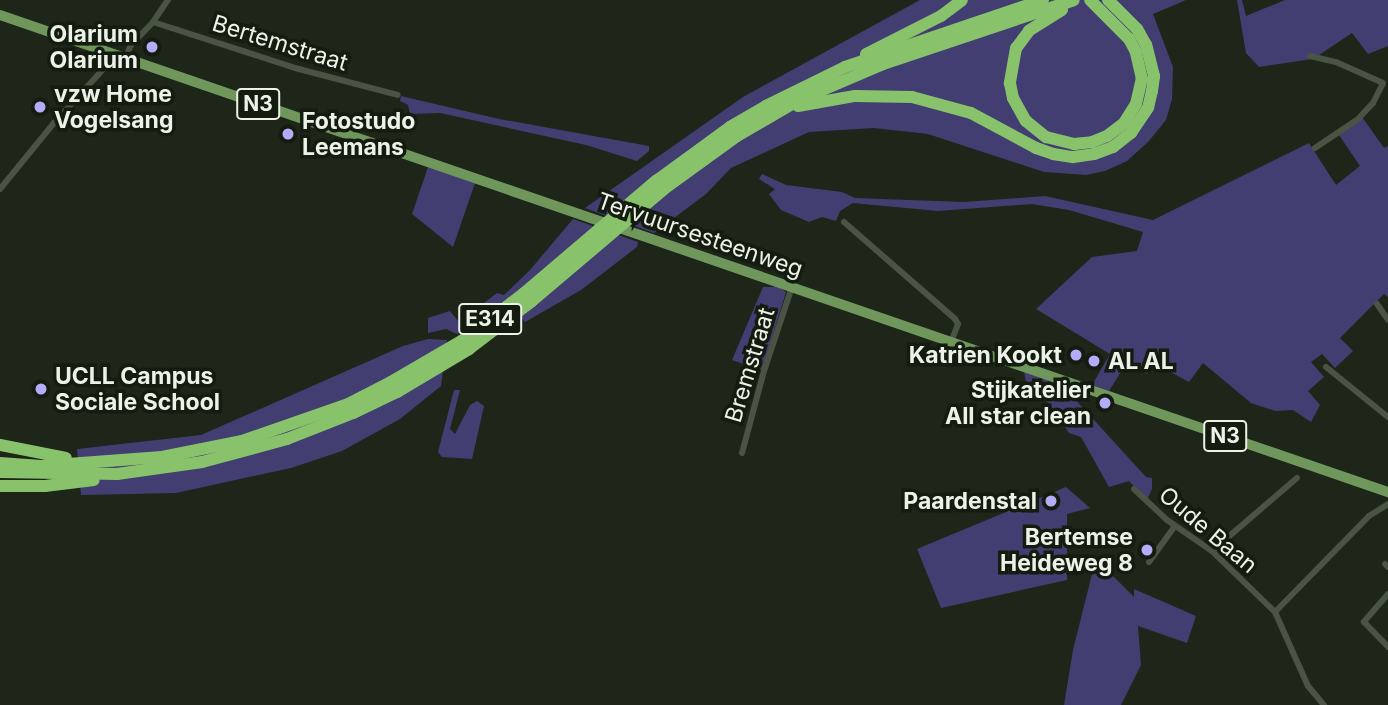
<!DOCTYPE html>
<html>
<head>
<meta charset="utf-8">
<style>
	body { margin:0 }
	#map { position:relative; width:1388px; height:705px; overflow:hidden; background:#1d2619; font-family:Inter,sans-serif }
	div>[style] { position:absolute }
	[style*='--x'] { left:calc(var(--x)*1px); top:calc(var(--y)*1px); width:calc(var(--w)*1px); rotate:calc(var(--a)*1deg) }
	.green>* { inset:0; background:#423e72 }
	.minor>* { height:6px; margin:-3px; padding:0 3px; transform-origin:3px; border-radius:3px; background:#4a5445 }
	.primary>* { height:10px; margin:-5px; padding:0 5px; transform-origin:5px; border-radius:5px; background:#6f975c }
	.motorway>* { height:12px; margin:-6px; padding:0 6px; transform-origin:6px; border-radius:6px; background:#88c36b }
	.dots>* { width:19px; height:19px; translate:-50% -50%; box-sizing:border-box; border:4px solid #131c0f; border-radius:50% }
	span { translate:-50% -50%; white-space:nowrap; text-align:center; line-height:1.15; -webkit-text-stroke:7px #131c0f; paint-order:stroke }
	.shield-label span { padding:2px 5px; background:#131c0f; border:2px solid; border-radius:5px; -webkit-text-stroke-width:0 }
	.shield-label { font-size:21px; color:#ecf2e9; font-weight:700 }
	.poi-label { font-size:23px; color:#ecf2e9; font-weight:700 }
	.right { translate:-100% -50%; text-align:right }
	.left { translate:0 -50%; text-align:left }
	.street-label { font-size:23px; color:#ecf2e9 }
</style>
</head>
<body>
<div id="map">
	<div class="green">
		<i style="clip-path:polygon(920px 0,1186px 0,1153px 14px,1173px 67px,1172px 99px,1166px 120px,1148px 142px,1127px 161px,1105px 171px,1086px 175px,1044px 172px,928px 134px,874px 128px,809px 132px,731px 168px,706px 194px,654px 233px,585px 208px,743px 97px)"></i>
		<i style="clip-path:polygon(1237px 0,1242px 0,1246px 16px,1285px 0,1388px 0,1388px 46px,1368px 54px,1352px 33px,1313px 59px,1259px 67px,1246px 53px)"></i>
		<i style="clip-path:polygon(401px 96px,499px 119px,649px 146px,649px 151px,637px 161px,586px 145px,440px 113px,410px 114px,408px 105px,400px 101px)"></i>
		<i style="clip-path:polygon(1362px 117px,1384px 148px,1388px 146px,1388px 297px,1384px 294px,1340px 338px,1353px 351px,1335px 368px,1322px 354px,1311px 362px,1324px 377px,1308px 391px,1320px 405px,1311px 422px,1293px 410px,1275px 411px,1251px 403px,1203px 363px,1189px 382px,1154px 363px,1147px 374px,1127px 362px,1109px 391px,1092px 385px,1110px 354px,1036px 309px,1092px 257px,1137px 251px,1143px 232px,1069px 210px,1032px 204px,938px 211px,853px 203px,840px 211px,836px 221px,822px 217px,809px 222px,781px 210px,769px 194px,775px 189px,759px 179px,762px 174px,786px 185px,842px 192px,855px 198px,964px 202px,1045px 196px,1153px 220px,1309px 143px,1336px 185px,1360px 166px,1339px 135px)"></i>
		<i style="clip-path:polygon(428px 167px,475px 183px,453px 247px,412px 214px)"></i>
		<i style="clip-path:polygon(573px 219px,638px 242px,637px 247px,581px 290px,525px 322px,506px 299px,457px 334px,446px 329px,428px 333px,428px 318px,450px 311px,459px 322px,497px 293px,504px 295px,530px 270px)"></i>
		<i style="clip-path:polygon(763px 287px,779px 287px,786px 292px,762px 370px,732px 360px)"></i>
		<i style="clip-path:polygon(428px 339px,447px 340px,441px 386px,400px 419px,342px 451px,291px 468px,176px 493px,81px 495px,77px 449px,201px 435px,403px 346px)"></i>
		<i style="clip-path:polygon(1024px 372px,1062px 385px,1146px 477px,1152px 478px,1152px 489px,1147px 500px,1129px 481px,1109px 487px,1081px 437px,1069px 433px,1049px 403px,1028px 391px)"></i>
		<i style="clip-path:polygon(454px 390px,460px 390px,450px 429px,455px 434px,470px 405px,477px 401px,484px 406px,472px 459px,442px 457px,438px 452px)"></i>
		<i style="clip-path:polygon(1066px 487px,1090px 508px,1067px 514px,1067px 580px,941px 608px,917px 549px)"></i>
		<i style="clip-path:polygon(1100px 563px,1134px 597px,1134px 589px,1196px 616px,1187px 643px,1138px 626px,1141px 665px,1121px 705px,1064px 705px,1073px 650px,1094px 566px)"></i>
	</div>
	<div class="minor">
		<i style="--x:153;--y:22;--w:149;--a:17.9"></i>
		<i style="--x:295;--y:68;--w:106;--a:14.7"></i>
		<i style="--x:1310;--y:56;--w:27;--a:13"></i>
		<i style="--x:1336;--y:62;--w:51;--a:24.1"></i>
		<i style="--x:125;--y:59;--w:15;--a:-67"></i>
		<i style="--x:131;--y:45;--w:32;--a:-46"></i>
		<i style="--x:153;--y:22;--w:27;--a:-56"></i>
		<i style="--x:1315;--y:148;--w:52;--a:-34"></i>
		<i style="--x:1358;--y:119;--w:22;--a:-47"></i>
		<i style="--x:1373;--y:103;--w:22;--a:-63"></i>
		<i style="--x:0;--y:189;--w:85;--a:-50.7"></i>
		<i style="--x:54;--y:123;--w:79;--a:-47.6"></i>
		<i style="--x:107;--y:65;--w:12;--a:-70"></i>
		<i style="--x:844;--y:222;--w:147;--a:41.1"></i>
		<i style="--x:955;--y:319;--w:6;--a:59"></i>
		<i style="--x:958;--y:324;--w:19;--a:111"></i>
		<i style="--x:1377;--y:304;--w:19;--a:55"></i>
		<i style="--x:1326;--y:367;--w:80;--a:38.9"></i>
		<i style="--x:742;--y:453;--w:85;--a:-75"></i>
		<i style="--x:764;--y:371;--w:89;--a:-71.6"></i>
		<i style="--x:1134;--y:489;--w:45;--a:43.2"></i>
		<i style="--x:1167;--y:520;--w:55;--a:34.6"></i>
		<i style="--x:1212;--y:551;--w:88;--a:44.1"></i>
		<i style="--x:1275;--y:612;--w:81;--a:66"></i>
		<i style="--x:1308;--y:686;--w:25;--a:50"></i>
		<i style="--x:1212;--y:551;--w:112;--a:-40.7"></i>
		<i style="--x:1149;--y:562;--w:44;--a:-54.2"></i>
		<i style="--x:1385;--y:564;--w:4;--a:45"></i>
		<i style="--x:1388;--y:594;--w:37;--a:131"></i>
		<i style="--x:1364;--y:622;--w:35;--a:46"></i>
		<i style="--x:1275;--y:612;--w:134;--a:-45.6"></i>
		<i style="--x:1369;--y:516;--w:22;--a:-32"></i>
	</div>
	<div class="primary">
		<i style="--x:0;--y:15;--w:1468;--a:18.97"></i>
	</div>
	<div class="motorway">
		<i style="--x:1062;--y:10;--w:39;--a:148"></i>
		<i style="--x:1029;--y:31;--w:21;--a:127"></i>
		<i style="--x:1016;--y:48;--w:36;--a:100"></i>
		<i style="--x:1010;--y:83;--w:15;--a:79"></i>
		<i style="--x:1013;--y:98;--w:26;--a:61"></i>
		<i style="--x:1026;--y:121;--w:26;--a:39"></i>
		<i style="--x:1046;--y:137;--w:29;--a:14"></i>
		<i style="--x:1074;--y:144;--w:18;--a:-6"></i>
		<i style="--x:1092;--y:142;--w:16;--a:-22"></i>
		<i style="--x:1107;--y:136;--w:21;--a:-37"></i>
		<i style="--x:1124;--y:123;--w:22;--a:-58"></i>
		<i style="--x:1136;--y:104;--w:26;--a:-77"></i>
		<i style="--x:1142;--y:79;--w:28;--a:-103"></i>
		<i style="--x:1136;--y:52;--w:15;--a:-118"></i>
		<i style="--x:1129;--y:39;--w:55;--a:-135"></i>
		<i style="--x:866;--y:54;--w:84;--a:-26.9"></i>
		<i style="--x:941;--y:16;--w:26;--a:-37"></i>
		<i style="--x:798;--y:106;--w:58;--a:-10"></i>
		<i style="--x:855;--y:96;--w:57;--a:1"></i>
		<i style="--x:912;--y:97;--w:61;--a:15.2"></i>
		<i style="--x:971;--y:113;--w:74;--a:28.3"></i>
		<i style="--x:1036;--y:148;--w:18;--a:19"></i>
		<i style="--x:1053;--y:154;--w:20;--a:9"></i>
		<i style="--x:1073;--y:157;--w:21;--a:-8"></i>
		<i style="--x:1094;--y:154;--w:20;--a:-20"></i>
		<i style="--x:1113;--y:147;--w:23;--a:-38"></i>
		<i style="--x:1131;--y:133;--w:30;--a:-56"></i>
		<i style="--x:1148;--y:108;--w:17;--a:-77"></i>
		<i style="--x:1152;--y:91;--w:15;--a:-82"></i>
		<i style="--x:1154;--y:76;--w:32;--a:-104"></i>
		<i style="--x:1146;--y:45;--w:18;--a:-119"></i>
		<i style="--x:1137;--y:29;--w:41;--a:-135"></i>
		<i style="--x:0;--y:445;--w:67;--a:11.1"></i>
		<i style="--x:0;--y:463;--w:41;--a:4.2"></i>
		<i style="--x:41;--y:466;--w:121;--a:-4.3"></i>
		<i style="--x:162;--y:457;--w:82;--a:-11.3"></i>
		<i style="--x:242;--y:441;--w:112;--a:-19.2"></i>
		<i style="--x:348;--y:404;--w:48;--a:-27.1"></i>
		<i style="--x:391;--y:382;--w:83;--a:-30.3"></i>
		<i style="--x:463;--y:340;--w:76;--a:-37.5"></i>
		<i style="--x:523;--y:294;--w:175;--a:-40.4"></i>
		<i style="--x:656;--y:181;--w:92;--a:-36.1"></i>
		<i style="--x:730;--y:127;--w:42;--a:-30.3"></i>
		<i style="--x:766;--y:106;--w:88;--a:-26.3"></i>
		<i style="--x:845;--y:67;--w:209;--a:-18.7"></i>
		<i style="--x:0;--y:472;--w:117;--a:1"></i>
		<i style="--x:117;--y:474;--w:86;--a:-8"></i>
		<i style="--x:202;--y:462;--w:88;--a:-15.1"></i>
		<i style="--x:287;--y:439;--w:71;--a:-21.5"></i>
		<i style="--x:353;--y:413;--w:49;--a:-25.5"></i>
		<i style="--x:397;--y:392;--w:84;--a:-30.8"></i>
		<i style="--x:469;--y:349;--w:79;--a:-37.3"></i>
		<i style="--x:532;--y:301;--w:173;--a:-40.3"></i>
		<i style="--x:664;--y:189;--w:90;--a:-36"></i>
		<i style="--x:737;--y:136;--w:72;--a:-30.1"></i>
		<i style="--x:799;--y:100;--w:91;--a:-23.2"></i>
		<i style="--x:883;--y:64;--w:201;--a:-18.5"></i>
		<i style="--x:0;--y:486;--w:45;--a:0"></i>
		<i style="--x:45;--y:486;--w:49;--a:-7"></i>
	</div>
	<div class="dots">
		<i style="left:152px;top:47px;background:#b1adfa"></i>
		<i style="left:40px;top:107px;background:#b1adfa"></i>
		<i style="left:288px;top:134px;background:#b1adfa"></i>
		<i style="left:1076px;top:355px;background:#b1adfa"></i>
		<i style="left:1094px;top:361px;background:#b1adfa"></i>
		<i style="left:41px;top:389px;background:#b1adfa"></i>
		<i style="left:1105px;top:403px;background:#b1adfa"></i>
		<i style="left:1051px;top:501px;background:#b1adfa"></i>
		<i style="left:1147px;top:550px;background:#b1adfa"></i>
	</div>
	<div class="shield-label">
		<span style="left:258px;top:104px">N3</span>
		<span style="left:490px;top:319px">E314</span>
		<span style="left:1225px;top:436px">N3</span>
	</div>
	<div class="poi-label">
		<span class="right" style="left:138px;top:47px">Olarium<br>Olarium</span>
		<span class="left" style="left:54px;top:107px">vzw Home<br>Vogelsang</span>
		<span class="left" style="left:302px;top:134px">Fotostudo<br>Leemans</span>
		<span class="right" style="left:1062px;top:355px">Katrien Kookt</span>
		<span class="left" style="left:1108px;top:361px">AL AL</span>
		<span class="left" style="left:55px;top:389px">UCLL Campus<br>Sociale School</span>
		<span class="right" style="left:1091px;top:403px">Stijkatelier<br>All star clean</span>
		<span class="right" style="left:1037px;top:501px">Paardenstal</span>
		<span class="right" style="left:1133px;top:550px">Bertemse<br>Heideweg 8</span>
	</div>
	<div class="street-label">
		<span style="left:280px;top:43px;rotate:17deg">Bertemstraat</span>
		<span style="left:700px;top:235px;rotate:19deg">Tervuursesteenweg</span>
		<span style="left:750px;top:365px;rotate:-73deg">Bremstraat</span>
		<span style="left:1208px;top:530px;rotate:40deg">Oude Baan</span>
	</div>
</div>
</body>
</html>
